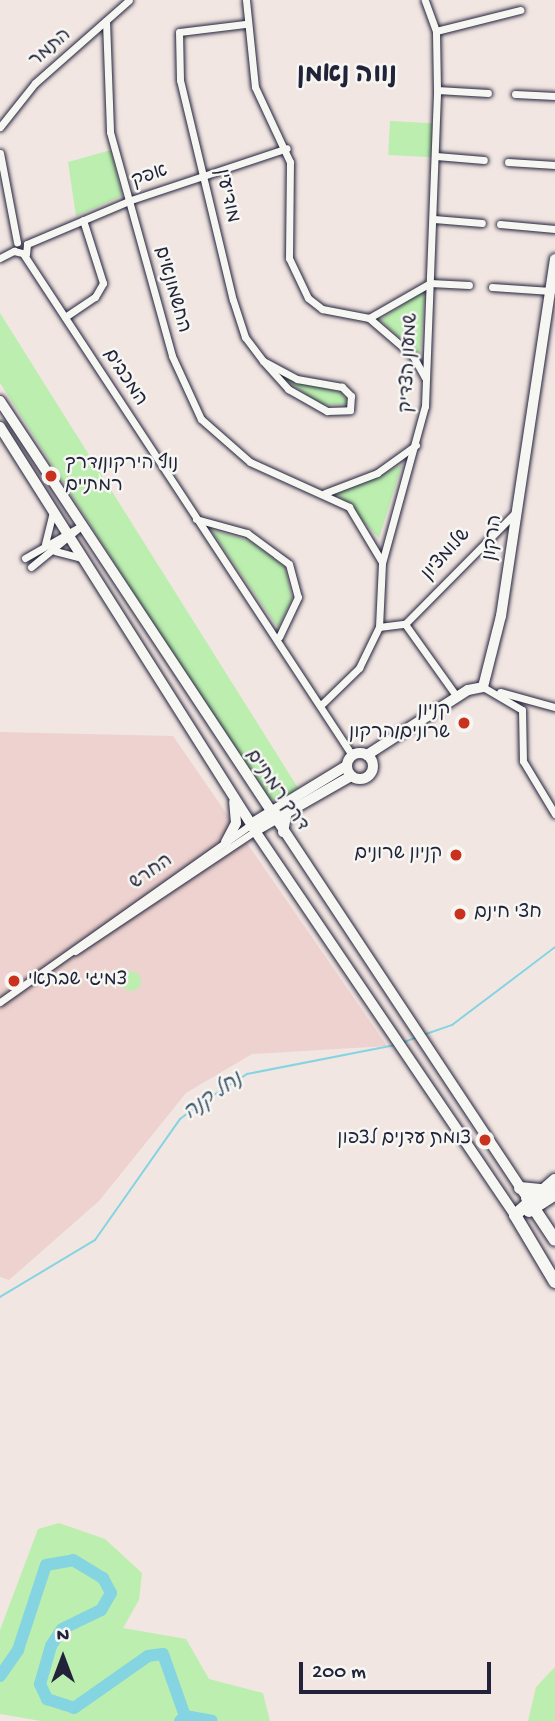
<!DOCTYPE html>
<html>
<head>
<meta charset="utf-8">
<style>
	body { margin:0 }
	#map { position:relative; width:555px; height:1721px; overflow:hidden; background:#f2e6e2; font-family:"Gochi Hand","Playpen Sans Hebrew",sans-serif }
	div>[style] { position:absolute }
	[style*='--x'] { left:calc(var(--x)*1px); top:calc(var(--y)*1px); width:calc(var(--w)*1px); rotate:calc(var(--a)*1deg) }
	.built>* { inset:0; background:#edd2cf }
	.green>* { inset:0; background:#bbeeaf; transform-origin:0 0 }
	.round { border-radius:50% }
	.stream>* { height:2px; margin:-1px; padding:0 1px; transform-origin:1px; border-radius:1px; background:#85d4e2 }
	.river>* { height:12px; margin:-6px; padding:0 6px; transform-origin:6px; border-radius:6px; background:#85d4e2 }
	.roads { filter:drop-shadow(0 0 2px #22223b) drop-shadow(0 0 2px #22223b) }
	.street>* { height:7px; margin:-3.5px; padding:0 3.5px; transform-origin:3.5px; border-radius:3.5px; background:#f6f6f2 }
	.secondary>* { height:10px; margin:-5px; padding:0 5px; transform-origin:5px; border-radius:5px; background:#f6f6f2 }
	.secondary>.ring { margin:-5px; padding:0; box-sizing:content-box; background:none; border:10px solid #f6f6f2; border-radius:50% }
	.primary>* { height:10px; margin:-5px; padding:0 5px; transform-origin:5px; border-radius:5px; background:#f6f6f2 }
	.highway>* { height:12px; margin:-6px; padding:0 6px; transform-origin:6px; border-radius:6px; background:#f6f6f2 }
	.dots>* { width:19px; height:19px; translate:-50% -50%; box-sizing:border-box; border:4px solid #f6f6f2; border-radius:50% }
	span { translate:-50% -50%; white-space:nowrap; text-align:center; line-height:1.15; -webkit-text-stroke:5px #f6f6f2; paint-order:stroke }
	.street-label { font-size:19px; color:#22223b }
	.poi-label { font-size:19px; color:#22223b }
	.left { translate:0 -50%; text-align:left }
	.right { translate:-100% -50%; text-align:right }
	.water-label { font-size:21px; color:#40576d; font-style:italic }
	.district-label { font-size:26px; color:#22223b; font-weight:700 }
	.north { position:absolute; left:28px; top:1623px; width:70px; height:70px; -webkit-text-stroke:5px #f6f6f2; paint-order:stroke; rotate:0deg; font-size:19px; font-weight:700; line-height:28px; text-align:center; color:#22223b }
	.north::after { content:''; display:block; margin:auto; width:24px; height:32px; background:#22223b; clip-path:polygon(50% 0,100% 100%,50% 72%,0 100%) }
	.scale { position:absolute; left:299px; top:1662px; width:192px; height:32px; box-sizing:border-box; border:4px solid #22223b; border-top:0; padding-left:9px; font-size:21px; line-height:24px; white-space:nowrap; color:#22223b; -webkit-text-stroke:5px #f6f6f2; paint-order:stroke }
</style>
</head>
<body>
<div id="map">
	<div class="built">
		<i style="clip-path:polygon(0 732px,173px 736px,387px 1046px,252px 1054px,186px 1093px,99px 1201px,9px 1280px,0 1277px)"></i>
	</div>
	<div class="green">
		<i style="left:390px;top:121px;width:43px;height:34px;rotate:3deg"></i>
		<i style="clip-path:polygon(111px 150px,122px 196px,76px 216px,68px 162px)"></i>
		<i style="clip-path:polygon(425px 289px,420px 356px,380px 320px)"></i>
		<i style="clip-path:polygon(0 313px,298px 788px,280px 801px,265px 799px,0 383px)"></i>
		<i style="clip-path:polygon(282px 377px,342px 393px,348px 404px,321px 405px)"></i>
		<i style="clip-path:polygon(402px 465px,379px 538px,336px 493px)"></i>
		<i style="clip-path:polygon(211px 530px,250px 541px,285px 567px,292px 599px,278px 628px)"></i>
		<i class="round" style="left:121px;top:971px;width:20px;height:20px"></i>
		<i style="clip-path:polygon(59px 1523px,105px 1539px,142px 1573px,139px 1600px,123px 1628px,186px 1639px,209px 1679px,263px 1693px,270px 1721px,41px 1721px,0 1714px,0 1630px,38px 1529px)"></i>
		<i style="clip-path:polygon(555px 1667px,555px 1721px,528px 1721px,536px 1687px)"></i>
	</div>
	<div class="stream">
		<i style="--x:423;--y:1035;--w:31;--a:-19"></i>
		<i style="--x:452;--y:1025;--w:129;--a:-37.1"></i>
		<i style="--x:404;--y:1042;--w:12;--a:-20"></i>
		<i style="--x:0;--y:1297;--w:111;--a:-31"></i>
		<i style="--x:95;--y:1240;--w:148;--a:-54.9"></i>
		<i style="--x:180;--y:1119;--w:30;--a:-37"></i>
		<i style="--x:204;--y:1101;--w:51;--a:-32.1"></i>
		<i style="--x:247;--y:1074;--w:151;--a:-11.1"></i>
	</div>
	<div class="river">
		<i style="--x:0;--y:1676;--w:32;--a:-55"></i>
		<i style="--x:18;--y:1650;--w:89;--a:-71.8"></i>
		<i style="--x:46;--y:1565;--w:27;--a:-10"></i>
		<i style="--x:73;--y:1560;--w:35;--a:31"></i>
		<i style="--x:103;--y:1578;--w:17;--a:62"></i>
		<i style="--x:111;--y:1593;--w:20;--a:120"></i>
		<i style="--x:101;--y:1610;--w:43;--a:154"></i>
		<i style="--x:62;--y:1629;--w:20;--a:123"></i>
		<i style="--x:51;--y:1646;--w:40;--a:106"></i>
		<i style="--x:40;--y:1684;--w:17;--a:65"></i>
		<i style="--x:47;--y:1699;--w:28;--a:18"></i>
		<i style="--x:74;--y:1708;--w:90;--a:-35.1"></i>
		<i style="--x:148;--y:1656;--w:15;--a:-8"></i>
		<i style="--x:163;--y:1654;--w:66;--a:70.5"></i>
		<i style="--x:185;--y:1716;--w:7;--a:135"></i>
		<i style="--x:185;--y:1716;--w:27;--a:10"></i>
	</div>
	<div class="roads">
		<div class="street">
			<i style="--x:246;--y:0;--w:87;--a:84.1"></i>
			<i style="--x:255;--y:87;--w:83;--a:65"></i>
			<i style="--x:290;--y:162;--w:96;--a:90.6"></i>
			<i style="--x:289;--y:258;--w:44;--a:64.6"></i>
			<i style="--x:308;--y:298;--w:18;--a:38"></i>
			<i style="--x:322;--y:309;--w:48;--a:10.8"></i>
			<i style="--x:369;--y:318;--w:70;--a:-29.8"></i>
			<i style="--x:430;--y:283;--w:39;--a:3"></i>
			<i style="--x:106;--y:21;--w:111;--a:87.9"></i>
			<i style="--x:110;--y:132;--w:232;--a:74.5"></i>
			<i style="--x:172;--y:356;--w:69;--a:65.3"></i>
			<i style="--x:201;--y:419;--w:65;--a:41.3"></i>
			<i style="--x:250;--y:462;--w:109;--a:24.4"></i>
			<i style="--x:349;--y:507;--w:64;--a:59"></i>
			<i style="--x:245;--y:24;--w:66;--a:173.1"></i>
			<i style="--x:179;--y:32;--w:48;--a:88.8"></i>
			<i style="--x:180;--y:80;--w:226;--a:76.5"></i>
			<i style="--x:233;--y:300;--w:39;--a:72"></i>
			<i style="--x:245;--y:337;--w:30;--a:53"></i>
			<i style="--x:263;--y:361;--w:38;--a:48"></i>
			<i style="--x:288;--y:389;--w:45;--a:29.4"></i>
			<i style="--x:327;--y:411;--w:23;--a:-2"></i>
			<i style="--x:350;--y:410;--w:14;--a:-86"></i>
			<i style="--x:351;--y:396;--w:13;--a:-135"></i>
			<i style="--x:342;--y:387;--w:46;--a:-169.9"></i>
			<i style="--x:297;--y:379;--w:38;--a:-152"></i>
			<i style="--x:436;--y:31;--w:87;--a:-14"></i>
			<i style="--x:437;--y:90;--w:51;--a:3.4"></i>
			<i style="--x:515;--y:94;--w:40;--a:2.9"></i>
			<i style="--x:0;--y:127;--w:56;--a:-51.5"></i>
			<i style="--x:35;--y:83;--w:125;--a:-41.4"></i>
			<i style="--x:0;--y:153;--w:91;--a:79.2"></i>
			<i style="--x:436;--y:156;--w:48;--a:4.8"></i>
			<i style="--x:508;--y:162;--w:47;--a:3.7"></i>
			<i style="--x:434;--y:219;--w:48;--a:4.8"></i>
			<i style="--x:500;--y:224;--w:55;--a:5.2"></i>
			<i style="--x:27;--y:244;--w:113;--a:-22.9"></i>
			<i style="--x:131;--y:200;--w:164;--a:-18.4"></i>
			<i style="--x:14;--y:251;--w:12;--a:14"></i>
			<i style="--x:26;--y:254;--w:10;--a:-84"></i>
			<i style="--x:24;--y:255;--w:598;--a:56.74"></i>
			<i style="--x:0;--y:258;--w:16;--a:-27"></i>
			<i style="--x:492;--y:287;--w:59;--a:3.9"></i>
			<i style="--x:65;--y:317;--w:36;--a:-34"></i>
			<i style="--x:95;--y:297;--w:16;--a:-60"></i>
			<i style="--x:103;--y:283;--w:66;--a:-107.6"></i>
			<i style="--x:369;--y:318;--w:58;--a:40.8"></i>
			<i style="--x:413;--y:356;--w:25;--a:61"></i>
			<i style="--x:325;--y:493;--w:56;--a:-21"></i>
			<i style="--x:377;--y:473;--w:48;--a:-35.7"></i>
			<i style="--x:196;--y:519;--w:53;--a:15.4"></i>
			<i style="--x:247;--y:533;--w:52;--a:36.4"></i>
			<i style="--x:289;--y:564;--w:34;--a:75"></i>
			<i style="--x:298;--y:597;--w:44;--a:115.4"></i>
			<i style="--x:45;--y:544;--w:32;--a:-76"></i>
			<i style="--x:55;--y:551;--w:27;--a:15"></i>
			<i style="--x:25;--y:558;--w:64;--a:-29.7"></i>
			<i style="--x:31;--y:567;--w:65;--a:-39.4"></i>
			<i style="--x:405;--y:624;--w:158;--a:-45.3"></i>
			<i style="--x:379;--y:627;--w:26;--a:-7"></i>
			<i style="--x:405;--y:624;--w:90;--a:54.5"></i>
			<i style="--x:483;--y:687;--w:45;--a:30.5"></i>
			<i style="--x:522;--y:710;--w:51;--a:88.9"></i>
			<i style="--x:523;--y:761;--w:62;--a:58.9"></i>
			<i style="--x:500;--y:692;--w:57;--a:15.3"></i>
			<i style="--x:322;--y:704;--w:52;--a:-44.2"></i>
			<i style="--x:359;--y:668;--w:46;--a:-64"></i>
			<i style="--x:379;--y:627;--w:64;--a:-87.3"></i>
			<i style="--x:382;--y:563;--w:163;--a:-74.7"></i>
			<i style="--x:425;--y:406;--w:316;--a:-87.8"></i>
			<i style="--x:437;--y:90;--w:59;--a:-91"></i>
			<i style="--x:436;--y:31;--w:33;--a:-110"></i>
			<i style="--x:75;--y:951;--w:216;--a:-33.7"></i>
			<i style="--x:0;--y:1002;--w:308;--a:-35.3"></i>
		</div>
		<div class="secondary">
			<i class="ring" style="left:347px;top:753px;width:16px;height:16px"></i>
			<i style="--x:367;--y:755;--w:120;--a:-32.8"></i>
			<i style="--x:468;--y:690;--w:15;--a:-11"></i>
			<i style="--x:483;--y:687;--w:73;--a:-75.8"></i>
			<i style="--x:501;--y:616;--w:361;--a:-81.4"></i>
			<i style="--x:251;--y:824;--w:111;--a:-31.4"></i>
			<i style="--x:255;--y:831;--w:111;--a:-29.8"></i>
		</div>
		<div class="primary">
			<i style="--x:0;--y:401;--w:950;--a:56.51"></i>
			<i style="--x:0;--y:427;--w:478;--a:57.7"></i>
			<i style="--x:255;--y:831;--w:464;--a:55.9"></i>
			<i style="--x:283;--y:832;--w:20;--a:-79"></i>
			<i style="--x:226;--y:842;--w:21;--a:-62"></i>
			<i style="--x:236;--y:823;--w:21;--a:-95"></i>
		</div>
		<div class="highway">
			<i style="--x:520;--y:1188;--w:20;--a:6"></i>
			<i style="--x:527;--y:1198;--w:50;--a:56.3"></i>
			<i style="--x:529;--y:1211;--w:31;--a:-33"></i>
			<i style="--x:515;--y:1215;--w:78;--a:59.2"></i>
			<i style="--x:515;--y:1215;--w:53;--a:-41.2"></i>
		</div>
	</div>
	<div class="dots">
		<i style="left:51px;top:476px;background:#c8321e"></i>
		<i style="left:464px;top:723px;background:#c8321e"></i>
		<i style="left:456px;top:855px;background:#c8321e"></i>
		<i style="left:460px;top:914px;background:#c8321e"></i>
		<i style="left:14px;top:981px;background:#c8321e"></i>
		<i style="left:485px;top:1140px;background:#c8321e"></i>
	</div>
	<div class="street-label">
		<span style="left:51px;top:49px;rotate:-41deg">התמר</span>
		<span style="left:150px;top:177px;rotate:-19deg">אפק</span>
		<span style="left:226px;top:196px;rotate:77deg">מודיעין</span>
		<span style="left:171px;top:290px;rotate:74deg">החשמונאים</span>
		<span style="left:410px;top:363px;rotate:-87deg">שמעון הצדיק</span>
		<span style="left:124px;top:378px;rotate:57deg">המכבים</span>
		<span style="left:494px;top:538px;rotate:-82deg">הרקון</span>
		<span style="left:447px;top:555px;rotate:-48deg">שלומציון</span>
		<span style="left:276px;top:791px;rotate:55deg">דרך רמתיים</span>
		<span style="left:152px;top:873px;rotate:-35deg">החרש</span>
	</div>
	<div class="poi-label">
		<span class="left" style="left:65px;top:476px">נוף הירקון/דרך<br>רמתיים</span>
		<span class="right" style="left:450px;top:723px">קניון<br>שרונים/הרקון</span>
		<span class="right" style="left:442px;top:855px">קניון שרונים</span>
		<span class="left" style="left:474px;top:914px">חצי חינם</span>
		<span class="left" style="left:28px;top:981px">צמיגי שבתאי</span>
		<span class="right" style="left:471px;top:1140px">צומת עדנים לצפון</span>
	</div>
	<div class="water-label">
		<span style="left:214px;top:1098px;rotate:-35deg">נחל קנה</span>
	</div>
	<div class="district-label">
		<span style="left:347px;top:77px">נווה נאמן</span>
	</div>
	<div class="north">N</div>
	<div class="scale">200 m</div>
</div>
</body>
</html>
